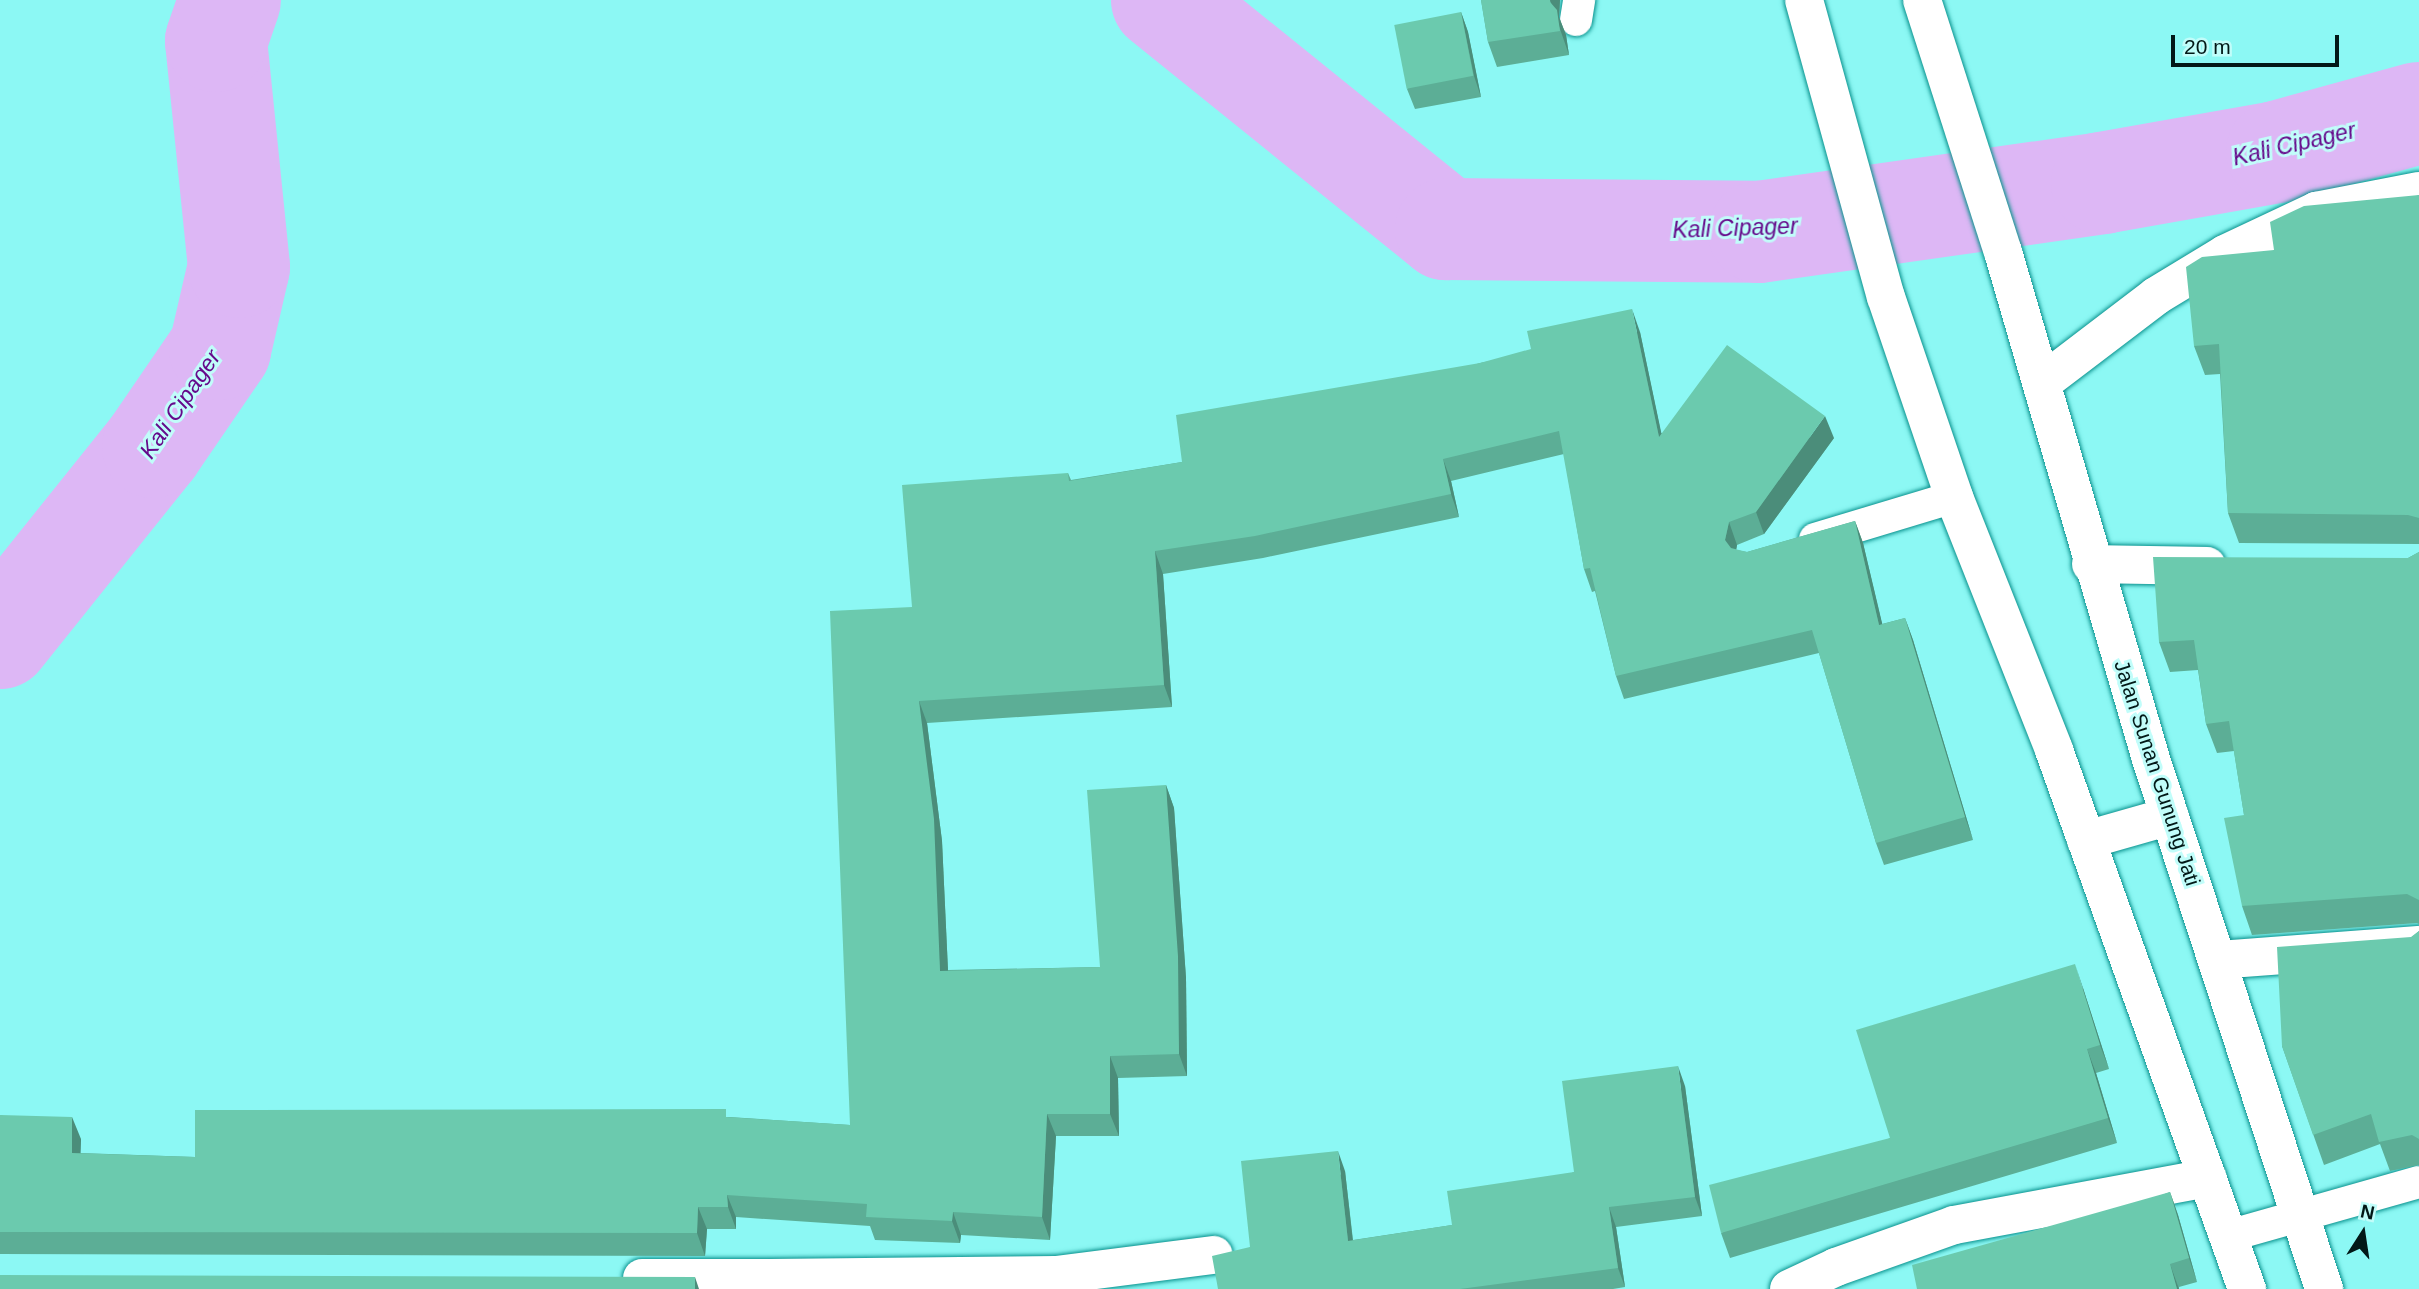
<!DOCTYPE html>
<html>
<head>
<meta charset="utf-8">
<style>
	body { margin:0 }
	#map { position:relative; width:2419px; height:1289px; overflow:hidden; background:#8cf8f4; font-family:Arial,sans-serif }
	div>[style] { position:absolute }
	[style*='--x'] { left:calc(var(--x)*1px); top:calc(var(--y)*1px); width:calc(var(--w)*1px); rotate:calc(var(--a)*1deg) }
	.river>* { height:102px; margin:-51px; padding:0 51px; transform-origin:51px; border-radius:51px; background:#ddb7f5 }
	.roads { filter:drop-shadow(0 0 2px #09918d) drop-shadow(0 0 2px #09918d) }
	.service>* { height:32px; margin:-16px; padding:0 16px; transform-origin:16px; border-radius:16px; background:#fff }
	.minor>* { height:38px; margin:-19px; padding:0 19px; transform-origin:19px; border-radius:19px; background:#fff }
	.trunk>* { height:38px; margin:-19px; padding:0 19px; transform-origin:19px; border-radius:19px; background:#fff }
	.wall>* { inset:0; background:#5cae96 }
	.shaded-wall>* { inset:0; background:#4b8d7a }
	.building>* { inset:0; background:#6bcaae; transform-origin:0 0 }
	span { translate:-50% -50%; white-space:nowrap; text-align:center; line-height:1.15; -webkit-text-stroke:6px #c1fdfa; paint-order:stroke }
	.street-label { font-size:21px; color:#021817 }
	.water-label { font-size:23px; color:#660a8b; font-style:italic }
	.north { position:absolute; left:2328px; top:1198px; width:70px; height:70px; -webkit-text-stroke:5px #c1fdfa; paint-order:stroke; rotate:12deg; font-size:19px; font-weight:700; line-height:28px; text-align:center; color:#021817 }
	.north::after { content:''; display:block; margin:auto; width:24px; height:32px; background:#021817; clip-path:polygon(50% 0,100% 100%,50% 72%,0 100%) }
	.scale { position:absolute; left:2171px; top:35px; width:168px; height:32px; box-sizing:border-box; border:4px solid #021817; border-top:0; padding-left:9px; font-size:21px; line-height:24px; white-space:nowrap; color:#021817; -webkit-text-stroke:5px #c1fdfa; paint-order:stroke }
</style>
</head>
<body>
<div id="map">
	<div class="river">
		<i style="--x:1162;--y:0;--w:365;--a:38.9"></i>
		<i style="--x:1446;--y:229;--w:313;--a:0.5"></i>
		<i style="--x:1759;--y:232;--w:346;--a:-8.1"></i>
		<i style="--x:2102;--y:183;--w:178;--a:-10"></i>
		<i style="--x:2277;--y:152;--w:147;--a:-15.4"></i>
		<i style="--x:0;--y:638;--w:245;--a:-51.3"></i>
		<i style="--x:153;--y:447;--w:119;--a:-55.6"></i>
		<i style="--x:220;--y:349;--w:84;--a:-77"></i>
		<i style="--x:239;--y:267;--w:227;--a:-95.8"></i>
		<i style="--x:216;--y:41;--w:43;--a:-71.1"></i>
	</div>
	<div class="roads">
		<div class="service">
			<i style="--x:1576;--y:20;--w:20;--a:-81"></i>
			<i style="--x:1815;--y:539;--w:145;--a:-16.8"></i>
			<i style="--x:2228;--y:1236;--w:198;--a:-15.8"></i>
		</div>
		<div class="minor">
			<i style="--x:2042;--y:383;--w:143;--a:-37.3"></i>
			<i style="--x:2156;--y:296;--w:81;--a:-31.3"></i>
			<i style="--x:2225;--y:254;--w:101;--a:-25.3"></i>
			<i style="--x:2316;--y:211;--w:105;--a:-11"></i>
			<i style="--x:2091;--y:564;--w:116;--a:1"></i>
			<i style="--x:2218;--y:960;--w:202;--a:-4.3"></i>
			<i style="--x:1057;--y:1275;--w:158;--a:-7.3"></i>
			<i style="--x:642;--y:1278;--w:127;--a:0"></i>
			<i style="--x:769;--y:1278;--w:11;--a:95"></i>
			<i style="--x:769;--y:1278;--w:288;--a:-0.6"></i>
			<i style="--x:1057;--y:1275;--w:14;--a:90"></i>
			<i style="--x:1789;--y:1289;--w:52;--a:-25.1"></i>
			<i style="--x:1836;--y:1267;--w:125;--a:-19.6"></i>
			<i style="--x:1954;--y:1225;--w:258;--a:-10.5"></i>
		</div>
		<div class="trunk">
			<i style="--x:1804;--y:0;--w:308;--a:74.6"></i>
			<i style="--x:1886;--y:297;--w:211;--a:71.2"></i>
			<i style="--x:1954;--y:497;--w:272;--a:68.4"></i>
			<i style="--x:2054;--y:750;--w:573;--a:70.3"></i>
			<i style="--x:1922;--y:0;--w:265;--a:72.2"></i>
			<i style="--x:2003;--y:252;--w:528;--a:73.73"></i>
			<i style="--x:2151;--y:759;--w:558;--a:71.92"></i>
			<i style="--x:2086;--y:840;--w:87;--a:-15.9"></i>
		</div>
	</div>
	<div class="wall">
		<i style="clip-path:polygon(1481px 0,1560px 0,1559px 17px,1566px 35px,1569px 55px,1497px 67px,1488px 42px)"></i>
		<i style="clip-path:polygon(1461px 12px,1468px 32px,1481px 97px,1415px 109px,1407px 89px)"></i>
		<i style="clip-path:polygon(2419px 195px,2419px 544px,2239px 543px,2228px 513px,2220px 374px,2205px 375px,2194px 346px,2274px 250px)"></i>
		<i style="clip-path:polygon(1640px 332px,1661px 433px,1834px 438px,1764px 534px,1737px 545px,1736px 550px,1747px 552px,1855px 521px,1863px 543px,1882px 624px,1905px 618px,1913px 640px,1973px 840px,1884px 865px,1876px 843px,1819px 653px,1624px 699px,1616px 676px,1595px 591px,1592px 592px,1584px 569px,1564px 454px,1451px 481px,1459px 517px,1263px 558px,1163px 574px,1172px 707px,927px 723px,942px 841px,948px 970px,1100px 967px,1166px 785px,1174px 808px,1186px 978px,1187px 1076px,1118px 1078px,1119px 1136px,1056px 1136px,1050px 1240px,961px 1235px,960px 1243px,875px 1240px,870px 1226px,736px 1217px,736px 1229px,707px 1229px,705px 1256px,0 1254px,0 1115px,81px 1139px,80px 1153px,195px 1157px,729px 1117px,850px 1125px,912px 607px,1068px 473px,1071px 480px,1182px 462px,1480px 363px)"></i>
		<i style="clip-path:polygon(2419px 552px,2419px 924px,2417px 923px,2252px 935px,2242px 906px,2244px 815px,2234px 751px,2217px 753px,2206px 724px,2198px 670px,2170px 672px,2159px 642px,2408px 558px)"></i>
		<i style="clip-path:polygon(2419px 931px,2419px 1165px,2390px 1171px,2380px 1144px,2324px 1165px,2282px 1046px)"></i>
		<i style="clip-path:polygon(2083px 988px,2109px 1069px,2096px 1073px,2117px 1143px,1730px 1258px,1721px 1233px,1890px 1138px)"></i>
		<i style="clip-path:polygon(1685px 1086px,1702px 1216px,1616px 1227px,1625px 1287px,1613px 1289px,1218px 1289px,1250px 1247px,1345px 1171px,1353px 1240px,1452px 1225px,1574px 1172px)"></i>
		<i style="clip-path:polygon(2170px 1192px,2178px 1215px,2197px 1282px,2179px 1287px,2179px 1289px,1917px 1289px)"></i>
	</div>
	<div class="shaded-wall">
		<i style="clip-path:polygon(1550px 0,1560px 0,1559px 17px,1566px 35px,1569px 55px)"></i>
		<i style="clip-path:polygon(1461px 12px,1468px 32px,1481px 97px,1474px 76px)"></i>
		<i style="clip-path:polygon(1632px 309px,1640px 332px,1667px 460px,1659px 437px)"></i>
		<i style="clip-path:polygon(1825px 416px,1834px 438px,1764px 534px,1756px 512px)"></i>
		<i style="clip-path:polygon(1443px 459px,1451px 481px,1459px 517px,1451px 494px)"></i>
		<i style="clip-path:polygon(1855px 521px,1863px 543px,1888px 648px,1879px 625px)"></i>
		<i style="clip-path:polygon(1729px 522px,1737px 545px,1734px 563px,1725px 540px)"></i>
		<i style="clip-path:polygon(1155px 551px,1163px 574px,1172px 707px,1164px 685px)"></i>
		<i style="clip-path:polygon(1905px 618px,1913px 640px,1973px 840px,1965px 817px)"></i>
		<i style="clip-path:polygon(919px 701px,927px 723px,942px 841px,949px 993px,940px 971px)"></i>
		<i style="clip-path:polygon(1166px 785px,1174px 808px,1186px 978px,1187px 1076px,1179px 1054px)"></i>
		<i style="clip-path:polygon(2075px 964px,2083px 988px,2109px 1069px,2100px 1045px)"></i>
		<i style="clip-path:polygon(2087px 1049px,2096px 1073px,2117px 1143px,2108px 1118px)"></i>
		<i style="clip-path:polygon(1110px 1056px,1118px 1078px,1119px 1136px,1110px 1114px)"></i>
		<i style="clip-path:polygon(1678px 1066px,1685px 1086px,1702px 1216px,1695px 1197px)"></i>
		<i style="clip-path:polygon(1047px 1114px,1056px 1136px,1050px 1240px,1042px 1217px)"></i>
		<i style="clip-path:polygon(72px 1117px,81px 1139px,80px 1175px,72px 1153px)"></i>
		<i style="clip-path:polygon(1338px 1151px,1345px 1171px,1355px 1261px,1348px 1241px)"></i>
		<i style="clip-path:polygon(2170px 1192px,2178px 1215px,2197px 1282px,2189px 1258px)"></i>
		<i style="clip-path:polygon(727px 1195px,736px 1217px,736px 1229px,728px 1207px)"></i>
		<i style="clip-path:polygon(698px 1207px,707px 1229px,705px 1256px,697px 1233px)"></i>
		<i style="clip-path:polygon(1609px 1207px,1616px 1227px,1625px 1287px,1618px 1268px)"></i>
		<i style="clip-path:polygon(953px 1212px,961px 1235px,960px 1243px,952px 1221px)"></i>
		<i style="clip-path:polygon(2170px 1264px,2179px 1289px,2177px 1289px)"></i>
		<i style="clip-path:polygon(695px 1277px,699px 1289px,695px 1289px)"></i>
	</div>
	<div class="building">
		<i style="clip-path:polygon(1481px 0,1550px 0,1550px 2px,1557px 10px,1560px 31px,1488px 42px)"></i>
		<i style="left:1461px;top:12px;width:65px;height:68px;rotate:79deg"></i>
		<i style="clip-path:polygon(2419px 195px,2419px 518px,2408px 515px,2228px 513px,2219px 344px,2194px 346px,2186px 267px,2202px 257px,2274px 250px,2270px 222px,2304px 206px)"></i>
		<i style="clip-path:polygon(1632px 309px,1659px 437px,1727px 345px,1825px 416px,1756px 512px,1729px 522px,1725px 540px,1731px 548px,1747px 552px,1855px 521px,1879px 625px,1905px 618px,1965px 817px,1876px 843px,1812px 630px,1616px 676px,1590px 568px,1584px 569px,1559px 431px,1443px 459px,1451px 494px,1255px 536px,1155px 551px,1164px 685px,919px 701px,934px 819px,940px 971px,1100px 967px,1087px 790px,1166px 785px,1178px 956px,1179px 1054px,1110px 1056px,1110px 1114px,1047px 1114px,1042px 1217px,953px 1212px,952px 1221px,866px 1217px,867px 1204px,727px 1195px,728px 1207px,698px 1207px,697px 1233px,0 1232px,0 1115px,72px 1117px,72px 1153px,195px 1157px,195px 1110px,726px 1109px,726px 1117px,850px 1125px,830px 611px,912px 607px,902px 485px,1068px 473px,1069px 481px,1182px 462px,1176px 415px,1480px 363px,1531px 349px,1527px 331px)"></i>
		<i style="clip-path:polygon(2419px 552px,2419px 900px,2407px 894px,2242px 906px,2224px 818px,2244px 815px,2229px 721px,2206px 724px,2194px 640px,2159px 642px,2153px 557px,2408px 558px)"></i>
		<i style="clip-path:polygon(2419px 931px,2419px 1139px,2412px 1135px,2379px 1142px,2371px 1114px,2313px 1135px,2282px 1046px,2277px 947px,2411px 937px)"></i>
		<i style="clip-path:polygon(2075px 964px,2100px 1045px,2087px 1049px,2108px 1118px,1721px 1233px,1709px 1185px,1890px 1138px,1856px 1030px)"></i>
		<i style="clip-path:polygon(1678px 1066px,1695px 1197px,1609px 1207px,1618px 1268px,1460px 1289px,1218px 1289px,1212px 1256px,1250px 1247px,1241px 1161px,1338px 1151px,1348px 1241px,1452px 1225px,1447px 1191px,1574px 1172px,1562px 1081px)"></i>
		<i style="clip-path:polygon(2170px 1192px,2189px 1258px,2170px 1264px,2177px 1289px,1917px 1289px,1912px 1265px)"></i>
		<i style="clip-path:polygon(0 1275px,695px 1277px,695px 1289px,0 1289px)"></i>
	</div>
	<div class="street-label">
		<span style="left:2157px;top:773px;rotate:72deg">Jalan Sunan Gunung Jati</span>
	</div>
	<div class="water-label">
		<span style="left:2294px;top:144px;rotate:-13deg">Kali Cipager</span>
		<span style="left:1735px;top:228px;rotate:-2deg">Kali Cipager</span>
		<span style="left:180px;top:404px;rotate:-56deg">Kali Cipager</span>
	</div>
	<div class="north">N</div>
	<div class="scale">20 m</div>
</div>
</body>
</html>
